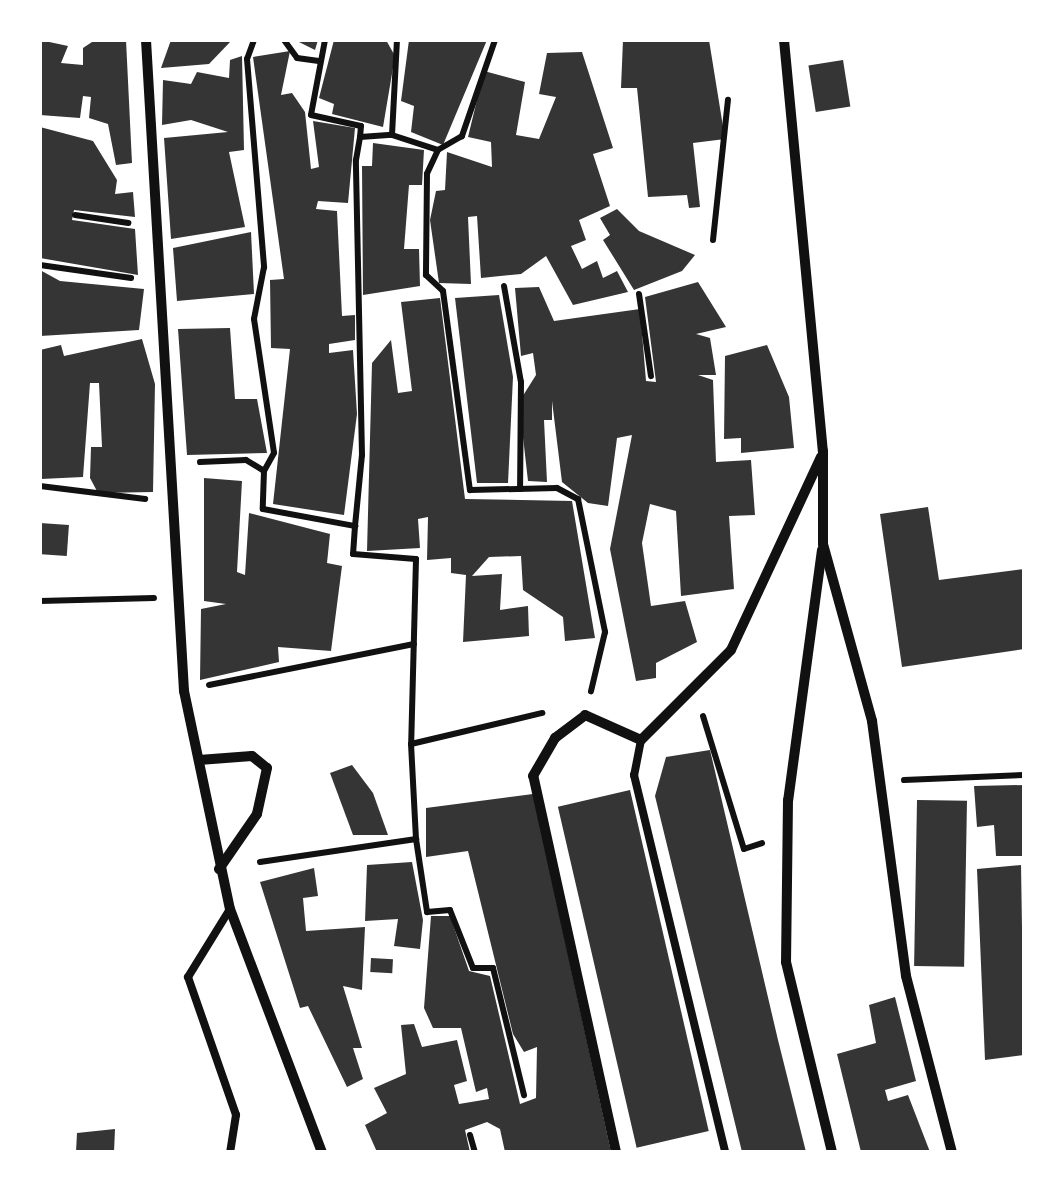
<!DOCTYPE html>
<html>
<head>
<meta charset="utf-8">
<style>
	body { margin:0 }
	#map { position:relative; width:1064px; height:1192px; overflow:hidden; background:#fff; font-family:Poppins,sans-serif }
	div>[style] { position:absolute }
	[style*='--x'] { left:calc(var(--x)*1px); top:calc(var(--y)*1px); width:calc(var(--w)*1px); rotate:calc(var(--a)*1deg) }
	.building>* { inset:0; background:#353535; transform-origin:0 0 }
	.path>* { height:6px; margin:-3px; padding:0 3px; transform-origin:3px; border-radius:3px; background:#111 }
	.service>* { height:8px; margin:-4px; padding:0 4px; transform-origin:4px; border-radius:4px; background:#111 }
	.minor>* { height:10px; margin:-5px; padding:0 5px; transform-origin:5px; border-radius:5px; background:#111 }
	span { translate:-50% -50%; white-space:nowrap; text-align:center; line-height:1.15; -webkit-text-stroke:10px #fff; paint-order:stroke }
	.frame { position:absolute; inset:0; border:42px solid #fff; pointer-events:none }
</style>
</head>
<body>
<div id="map">
	<div class="building">
		<i style="clip-path:polygon(40px 40px,68px 46px,61px 63px,83px 65px,83px 48px,95px 40px,126px 40px,132px 163px,116px 165px,108px 124px,89px 118px,91px 97px,83px 96px,80px 118px,40px 115px)"></i>
		<i style="clip-path:polygon(171px 40px,232px 40px,209px 64px,161px 68px)"></i>
		<i style="clip-path:polygon(295px 40px,318px 40px,315px 50px)"></i>
		<i style="clip-path:polygon(334px 40px,386px 40px,395px 56px,383px 127px,332px 114px,334px 104px,319px 98px)"></i>
		<i style="clip-path:polygon(409px 40px,487px 40px,443px 145px,411px 132px,414px 106px,401px 101px)"></i>
		<i style="clip-path:polygon(623px 40px,709px 40px,725px 139px,693px 143px,700px 207px,689px 208px,687px 195px,648px 197px,637px 88px,621px 88px)"></i>
		<i style="clip-path:polygon(290px 51px,281px 95px,292px 93px,305px 112px,311px 169px,319px 167px,313px 121px,355px 128px,348px 203px,318px 201px,316px 209px,337px 211px,342px 316px,355px 315px,355px 340px,329px 344px,329px 353px,353px 350px,357px 414px,344px 515px,273px 504px,290px 349px,271px 348px,270px 280px,284px 279px,253px 57px)"></i>
		<i style="clip-path:polygon(582px 52px,613px 148px,593px 154px,610px 206px,579px 220px,586px 240px,571px 246px,582px 269px,597px 261px,603px 278px,617px 271px,628px 292px,573px 305px,546px 256px,521px 274px,481px 278px,477px 216px,468px 217px,471px 284px,439px 283px,430px 220px,436px 191px,445px 190px,447px 152px,492px 167px,491px 142px,468px 137px,484px 71px,525px 82px,516px 135px,539px 139px,556px 97px,539px 94px,547px 53px)"></i>
		<i style="clip-path:polygon(242px 56px,244px 150px,229px 152px,245px 227px,171px 239px,164px 138px,228px 132px,191px 120px,162px 125px,163px 80px,191px 84px,197px 72px,229px 78px,230px 60px)"></i>
		<i style="left:843px;top:60px;width:47px;height:35px;rotate:81deg"></i>
		<i style="clip-path:polygon(40px 127px,93px 141px,117px 180px,115px 194px,133px 192px,135px 217px,74px 210px,72px 220px,135px 229px,138px 275px,40px 258px)"></i>
		<i style="clip-path:polygon(373px 143px,424px 150px,422px 185px,409px 185px,404px 249px,419px 249px,420px 286px,363px 295px,362px 166px,372px 166px)"></i>
		<i style="clip-path:polygon(617px 209px,639px 231px,695px 255px,682px 271px,634px 290px,603px 240px,610px 235px,600px 218px)"></i>
		<i style="clip-path:polygon(251px 232px,254px 294px,177px 301px,173px 248px)"></i>
		<i style="clip-path:polygon(40px 270px,60px 281px,144px 289px,139px 330px,40px 336px)"></i>
		<i style="clip-path:polygon(698px 282px,726px 327px,696px 334px,710px 338px,716px 375px,698px 375px,713px 380px,716px 462px,751px 460px,755px 515px,729px 516px,734px 589px,681px 596px,676px 511px,650px 504px,642px 543px,651px 606px,685px 601px,697px 642px,656px 663px,656px 678px,636px 681px,610px 549px,632px 435px,617px 438px,608px 506px,588px 503px,562px 482px,552px 401px,552px 420px,544px 420px,547px 482px,528px 481px,519px 402px,536px 375px,533px 353px,521px 356px,515px 288px,539px 287px,554px 321px,640px 309px,646px 381px,656px 382px,645px 297px)"></i>
		<i style="clip-path:polygon(499px 295px,513px 377px,508px 483px,477px 483px,455px 298px)"></i>
		<i style="clip-path:polygon(440px 298px,465px 499px,572px 501px,595px 638px,565px 641px,563px 617px,523px 590px,521px 556px,489px 557px,472px 576px,502px 574px,500px 610px,528px 606px,529px 636px,463px 642px,466px 575px,451px 573px,451px 558px,427px 560px,428px 517px,418px 519px,420px 548px,367px 551px,372px 363px,391px 340px,398px 393px,412px 391px,401px 302px)"></i>
		<i style="clip-path:polygon(230px 328px,235px 399px,257px 399px,267px 453px,187px 455px,178px 329px)"></i>
		<i style="clip-path:polygon(142px 339px,155px 384px,153px 492px,98px 493px,90px 478px,91px 447px,102px 447px,99px 383px,90px 383px,83px 477px,41px 479px,40px 350px,61px 345px,64px 356px)"></i>
		<i style="clip-path:polygon(767px 345px,789px 397px,794px 448px,741px 453px,741px 438px,724px 439px,725px 356px)"></i>
		<i style="clip-path:polygon(204px 478px,242px 481px,237px 572px,245px 575px,249px 513px,330px 534px,327px 563px,342px 566px,331px 651px,278px 647px,279px 662px,200px 680px,201px 609px,226px 604px,204px 601px)"></i>
		<i style="clip-path:polygon(928px 507px,939px 580px,1024px 569px,1024px 649px,902px 667px,880px 514px)"></i>
		<i style="left:40px;top:523px;width:29px;height:31px;rotate:4deg"></i>
		<i style="clip-path:polygon(710px 750px,778px 1040px,806px 1152px,742px 1152px,655px 796px,666px 757px)"></i>
		<i style="clip-path:polygon(352px 765px,373px 793px,388px 835px,353px 835px,330px 773px)"></i>
		<i style="clip-path:polygon(1024px 785px,1024px 856px,996px 856px,994px 825px,977px 827px,974px 786px)"></i>
		<i style="left:630px;top:790px;width:350px;height:74px;rotate:77deg"></i>
		<i style="clip-path:polygon(533px 794px,611px 1152px,505px 1152px,500px 1129px,487px 1122px,465px 1130px,470px 1152px,377px 1152px,365px 1125px,387px 1113px,374px 1088px,406px 1074px,401px 1025px,414px 1024px,422px 1047px,457px 1040px,467px 1081px,454px 1085px,459px 1104px,489px 1099px,487px 1088px,476px 1092px,461px 1028px,433px 1028px,424px 1008px,431px 916px,450px 916px,469px 971px,490px 976px,520px 1104px,536px 1098px,537px 1047px,524px 1052px,513px 1034px,468px 851px,426px 857px,426px 808px)"></i>
		<i style="left:917px;top:800px;width:50px;height:166px;rotate:1deg"></i>
		<i style="clip-path:polygon(412px 862px,423px 920px,420px 949px,394px 946px,398px 919px,365px 921px,367px 865px)"></i>
		<i style="clip-path:polygon(1021px 865px,1024px 1055px,985px 1060px,977px 869px)"></i>
		<i style="clip-path:polygon(314px 868px,318px 896px,303px 898px,306px 931px,365px 927px,362px 990px,343px 986px,362px 1048px,353px 1048px,363px 1079px,347px 1087px,308px 1006px,300px 1008px,260px 882px)"></i>
		<i style="left:371px;top:958px;width:22px;height:14px;rotate:3deg"></i>
		<i style="clip-path:polygon(895px 997px,916px 1081px,885px 1090px,888px 1101px,908px 1095px,930px 1152px,861px 1152px,837px 1054px,876px 1043px,869px 1005px)"></i>
		<i style="clip-path:polygon(115px 1129px,114px 1152px,76px 1152px,77px 1133px)"></i>
	</div>
	<div class="path">
		<i style="--x:254;--y:40;--w:20;--a:110"></i>
		<i style="--x:247;--y:59;--w:209;--a:85.3"></i>
		<i style="--x:264;--y:267;--w:53;--a:100.9"></i>
		<i style="--x:254;--y:319;--w:135;--a:81.5"></i>
		<i style="--x:274;--y:453;--w:21;--a:119"></i>
		<i style="--x:284;--y:40;--w:22;--a:54"></i>
		<i style="--x:297;--y:58;--w:22;--a:8"></i>
		<i style="--x:325;--y:40;--w:76;--a:100.6"></i>
		<i style="--x:311;--y:115;--w:51;--a:12.4"></i>
		<i style="--x:361;--y:126;--w:11;--a:95"></i>
		<i style="--x:495;--y:40;--w:102;--a:109"></i>
		<i style="--x:462;--y:136;--w:28;--a:150"></i>
		<i style="--x:438;--y:150;--w:26;--a:115"></i>
		<i style="--x:427;--y:174;--w:101;--a:90.6"></i>
		<i style="--x:426;--y:275;--w:23;--a:43"></i>
		<i style="--x:443;--y:291;--w:201;--a:82.3"></i>
		<i style="--x:470;--y:490;--w:87;--a:-1.3"></i>
		<i style="--x:557;--y:488;--w:24;--a:28"></i>
		<i style="--x:578;--y:499;--w:136;--a:78.5"></i>
		<i style="--x:605;--y:632;--w:61;--a:103.3"></i>
		<i style="--x:392;--y:135;--w:48;--a:18.1"></i>
		<i style="--x:75;--y:215;--w:54;--a:8.6"></i>
		<i style="--x:713;--y:240;--w:141;--a:-83.9"></i>
		<i style="--x:40;--y:265;--w:92;--a:8.1"></i>
		<i style="--x:504;--y:286;--w:97;--a:80"></i>
		<i style="--x:521;--y:382;--w:107;--a:90.5"></i>
		<i style="--x:639;--y:294;--w:83;--a:81.7"></i>
		<i style="--x:200;--y:462;--w:46;--a:-2.5"></i>
		<i style="--x:246;--y:460;--w:21;--a:31"></i>
		<i style="--x:264;--y:471;--w:38;--a:92"></i>
		<i style="--x:263;--y:509;--w:94;--a:10.5"></i>
		<i style="--x:355;--y:526;--w:28;--a:94"></i>
		<i style="--x:353;--y:554;--w:63;--a:4.5"></i>
		<i style="--x:416;--y:559;--w:185;--a:91.5"></i>
		<i style="--x:40;--y:486;--w:106;--a:7.1"></i>
		<i style="--x:355;--y:526;--w:71;--a:-84.4"></i>
		<i style="--x:362;--y:455;--w:295;--a:-91.2"></i>
		<i style="--x:356;--y:160;--w:23;--a:-80"></i>
		<i style="--x:360;--y:137;--w:32;--a:-4"></i>
		<i style="--x:392;--y:135;--w:95;--a:-87"></i>
		<i style="--x:40;--y:601;--w:114;--a:-1.5"></i>
		<i style="--x:209;--y:685;--w:209;--a:-11.3"></i>
		<i style="--x:703;--y:716;--w:139;--a:72.9"></i>
		<i style="--x:744;--y:849;--w:19;--a:-18"></i>
		<i style="--x:904;--y:780;--w:120;--a:-2.4"></i>
		<i style="--x:416;--y:839;--w:74;--a:81.4"></i>
		<i style="--x:427;--y:912;--w:23;--a:-5"></i>
		<i style="--x:450;--y:910;--w:62;--a:68.4"></i>
		<i style="--x:473;--y:968;--w:20;--a:0"></i>
		<i style="--x:493;--y:968;--w:131;--a:76.3"></i>
		<i style="--x:260;--y:862;--w:158;--a:-8.4"></i>
		<i style="--x:416;--y:839;--w:95;--a:-93"></i>
		<i style="--x:411;--y:744;--w:135;--a:-13.3"></i>
		<i style="--x:470;--y:1135;--w:18;--a:74"></i>
	</div>
	<div class="service">
		<i style="--x:641;--y:740;--w:36;--a:101"></i>
		<i style="--x:634;--y:775;--w:388;--a:76.4"></i>
		<i style="--x:230;--y:909;--w:80;--a:121.7"></i>
		<i style="--x:188;--y:977;--w:146;--a:70.8"></i>
		<i style="--x:236;--y:1115;--w:37;--a:99"></i>
	</div>
	<div class="minor">
		<i style="--x:146;--y:40;--w:652;--a:86.66"></i>
		<i style="--x:184;--y:691;--w:223;--a:78.1"></i>
		<i style="--x:230;--y:909;--w:260;--a:69.3"></i>
		<i style="--x:784;--y:40;--w:413;--a:84.6"></i>
		<i style="--x:823;--y:451;--w:93;--a:90"></i>
		<i style="--x:823;--y:544;--w:184;--a:74.5"></i>
		<i style="--x:872;--y:721;--w:257;--a:82.4"></i>
		<i style="--x:906;--y:976;--w:182;--a:75.4"></i>
		<i style="--x:822;--y:550;--w:252;--a:97.7"></i>
		<i style="--x:788;--y:800;--w:162;--a:90.7"></i>
		<i style="--x:786;--y:962;--w:195;--a:76.4"></i>
		<i style="--x:199;--y:760;--w:53;--a:-4.3"></i>
		<i style="--x:252;--y:756;--w:19;--a:39"></i>
		<i style="--x:267;--y:768;--w:47;--a:102.3"></i>
		<i style="--x:257;--y:814;--w:67;--a:124.6"></i>
		<i style="--x:616;--y:1152;--w:385;--a:-102.4"></i>
		<i style="--x:533;--y:776;--w:44;--a:-59.9"></i>
		<i style="--x:555;--y:738;--w:38;--a:-37"></i>
		<i style="--x:585;--y:715;--w:61;--a:24.1"></i>
		<i style="--x:641;--y:740;--w:127;--a:-45"></i>
		<i style="--x:731;--y:650;--w:213;--a:-65"></i>
	</div>
	<div class="frame"></div>
</div>
</body>
</html>
